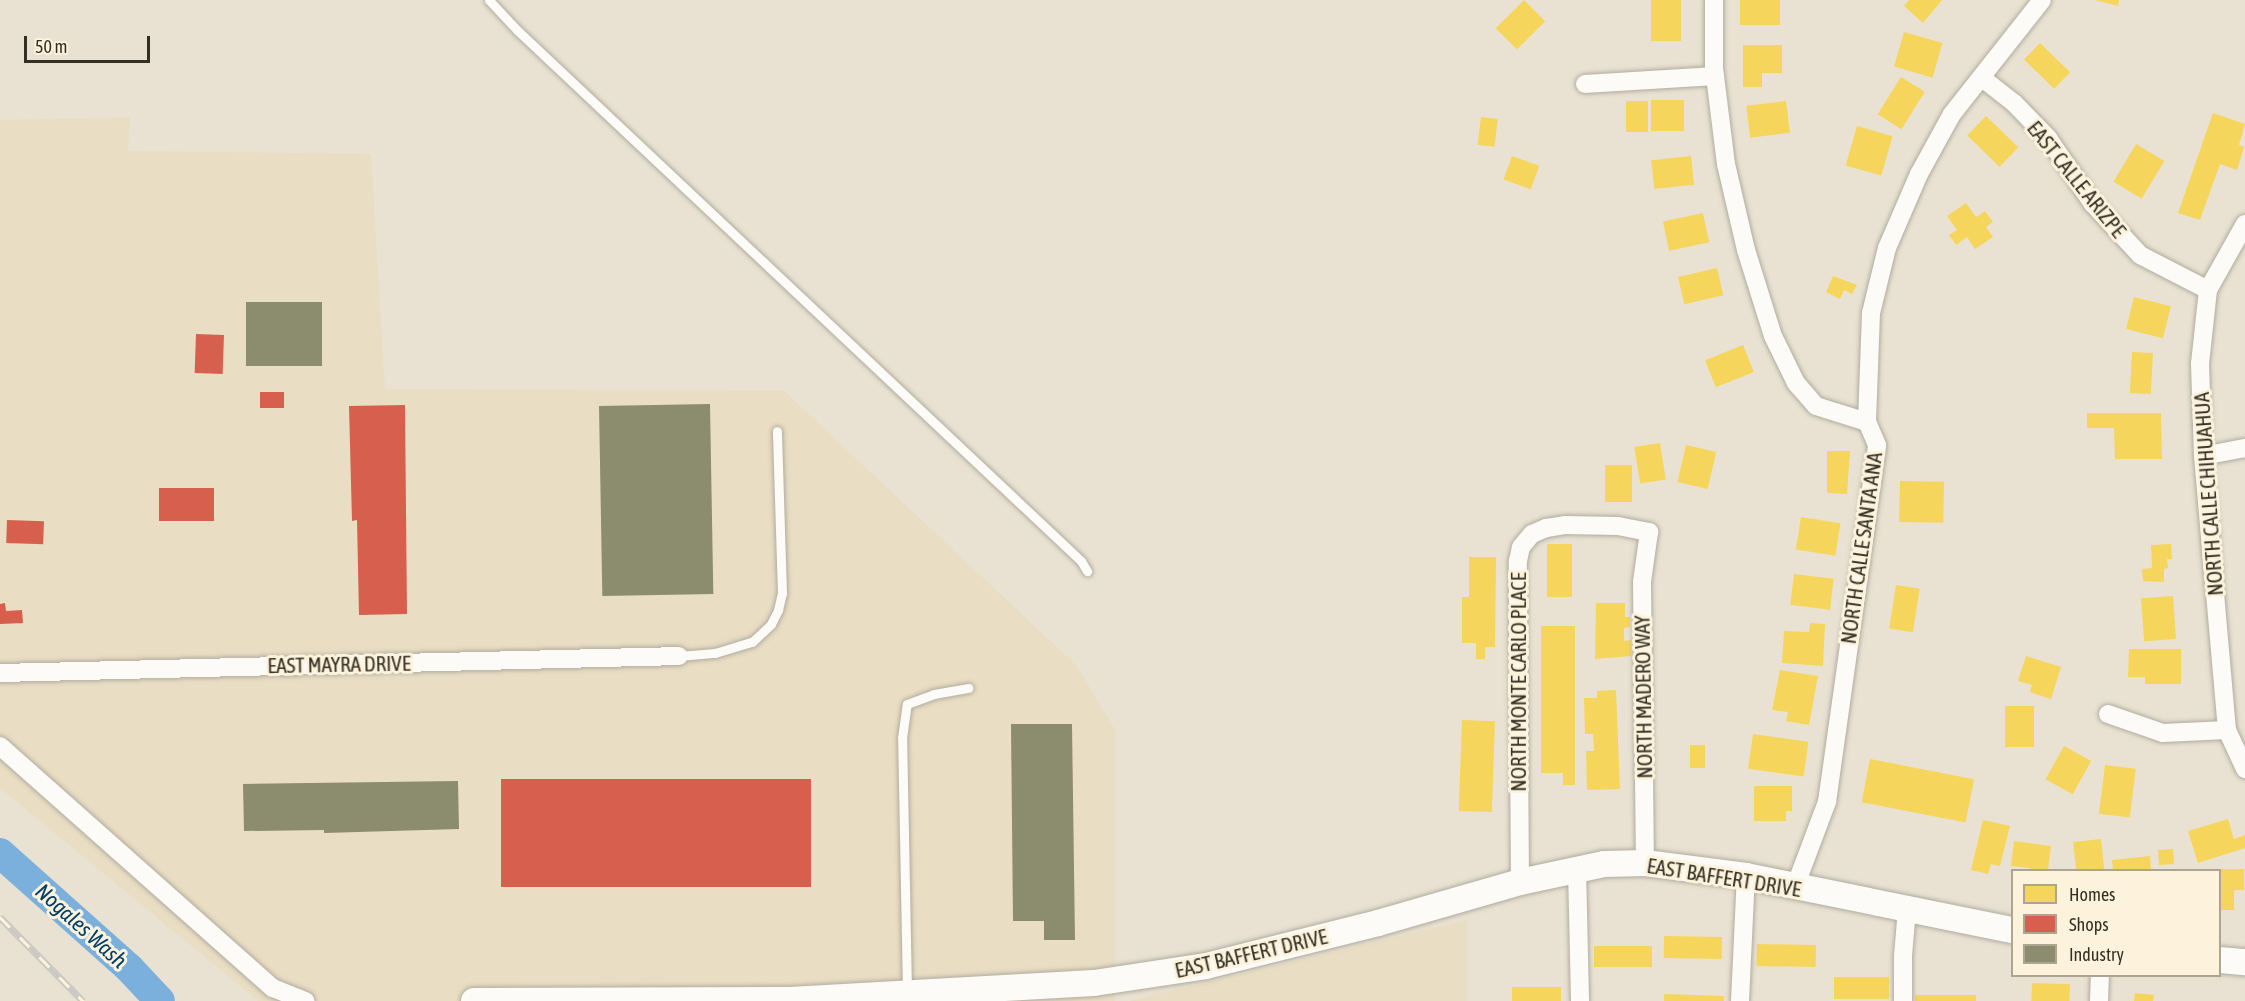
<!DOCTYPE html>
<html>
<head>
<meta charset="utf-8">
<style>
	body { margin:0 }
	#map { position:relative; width:2245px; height:1001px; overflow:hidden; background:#e9e2d2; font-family:"Asap Condensed",sans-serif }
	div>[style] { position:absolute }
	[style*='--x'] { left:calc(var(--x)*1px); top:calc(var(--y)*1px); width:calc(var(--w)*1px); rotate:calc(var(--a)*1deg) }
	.built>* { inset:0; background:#e9ddc3 }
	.homes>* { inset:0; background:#f6d55c; transform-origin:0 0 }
	.shops>* { inset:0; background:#d6604d; transform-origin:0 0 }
	.industry>* { inset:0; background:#8c8c6e; transform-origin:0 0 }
	.river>* { height:30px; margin:-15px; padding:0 15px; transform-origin:15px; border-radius:15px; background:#7bb0dc }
	.roads { filter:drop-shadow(0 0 2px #b1ac9f) drop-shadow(0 0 2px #b1ac9f) }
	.lane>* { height:9px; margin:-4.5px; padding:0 4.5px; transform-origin:4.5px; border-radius:4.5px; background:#fcfbf8 }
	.street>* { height:18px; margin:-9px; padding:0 9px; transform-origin:9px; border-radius:9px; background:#fcfbf8 }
	.secondary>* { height:26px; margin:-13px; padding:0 13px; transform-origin:13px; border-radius:13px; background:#fcfbf8 }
	.rail>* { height:7px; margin-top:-3.5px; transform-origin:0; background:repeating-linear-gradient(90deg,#fdf3dc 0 14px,#cac8c3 0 28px); box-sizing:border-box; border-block:2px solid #cac8c3 }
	span { translate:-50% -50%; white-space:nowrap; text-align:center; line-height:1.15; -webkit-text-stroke:6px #fdf3dc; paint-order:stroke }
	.street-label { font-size:21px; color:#342f24 }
	.water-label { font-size:22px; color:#003f6c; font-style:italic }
	.legend { position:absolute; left:2011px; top:869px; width:210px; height:108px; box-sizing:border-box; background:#fdf3dc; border:2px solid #ada592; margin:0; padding:8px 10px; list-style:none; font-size:18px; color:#342f24 }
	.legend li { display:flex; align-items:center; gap:12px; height:30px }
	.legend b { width:30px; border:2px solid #ada592 }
	.scale { position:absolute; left:24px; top:36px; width:126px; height:27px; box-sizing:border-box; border:3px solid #342f24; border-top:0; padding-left:8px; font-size:18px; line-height:21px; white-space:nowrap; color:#342f24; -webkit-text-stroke:4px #fdf3dc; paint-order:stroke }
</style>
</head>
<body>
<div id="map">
	<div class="built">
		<i style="clip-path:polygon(130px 117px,128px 151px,371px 154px,385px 389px,783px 390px,1077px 666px,1115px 730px,1115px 1001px,258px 1001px,0 788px,0 120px)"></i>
		<i style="clip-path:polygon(1467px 920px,1467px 1001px,1129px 1001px)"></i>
	</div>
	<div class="homes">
		<i style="left:1524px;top:0;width:30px;height:40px;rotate:45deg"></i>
		<i style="left:1651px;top:0;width:30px;height:41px"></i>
		<i style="left:1740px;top:0;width:40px;height:25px"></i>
		<i style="clip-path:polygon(1909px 0,1942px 0,1923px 23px,1904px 6px)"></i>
		<i style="clip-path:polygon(2095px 0,2119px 0,2118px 6px)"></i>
		<i style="left:1904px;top:32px;width:40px;height:36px;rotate:16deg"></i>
		<i style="left:2040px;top:43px;width:42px;height:23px;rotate:44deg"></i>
		<i style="clip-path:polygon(1743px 45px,1782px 45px,1782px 73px,1762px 73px,1762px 87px,1743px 87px)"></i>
		<i style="left:1901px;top:77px;width:28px;height:44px;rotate:32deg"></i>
		<i style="left:1651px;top:100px;width:33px;height:31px"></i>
		<i style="left:1626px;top:101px;width:22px;height:31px"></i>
		<i style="left:1786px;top:101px;width:32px;height:40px;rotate:83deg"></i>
		<i style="clip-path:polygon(2213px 113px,2245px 124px,2239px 145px,2244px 147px,2237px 170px,2220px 164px,2200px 220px,2178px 213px)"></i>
		<i style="left:1986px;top:116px;width:45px;height:27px;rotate:44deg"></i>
		<i style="left:1481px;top:117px;width:17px;height:28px;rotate:7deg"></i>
		<i style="left:1857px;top:126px;width:37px;height:41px;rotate:16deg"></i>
		<i style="left:2136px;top:144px;width:33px;height:44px;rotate:31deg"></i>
		<i style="left:1512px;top:156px;width:29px;height:25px;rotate:20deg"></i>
		<i style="left:1691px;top:156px;width:29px;height:40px;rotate:84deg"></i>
		<i style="clip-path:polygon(1966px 203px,1976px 217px,1985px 211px,1993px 222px,1986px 227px,1993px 237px,1975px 249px,1967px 237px,1956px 245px,1949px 235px,1957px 230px,1947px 216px)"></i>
		<i style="left:1703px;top:213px;width:30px;height:41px;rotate:78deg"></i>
		<i style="left:1717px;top:268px;width:28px;height:40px;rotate:77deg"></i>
		<i style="clip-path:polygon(1833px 276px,1857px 285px,1852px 294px,1844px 290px,1840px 299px,1826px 292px)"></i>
		<i style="left:2134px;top:297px;width:38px;height:33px;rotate:14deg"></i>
		<i style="left:1743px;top:345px;width:29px;height:41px;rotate:68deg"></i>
		<i style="left:2132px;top:352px;width:21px;height:41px;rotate:3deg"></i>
		<i style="clip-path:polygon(2087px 413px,2161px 413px,2162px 459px,2115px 459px,2114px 428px,2087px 428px)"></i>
		<i style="left:1660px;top:443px;width:37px;height:26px;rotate:81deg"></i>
		<i style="left:1686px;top:445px;width:31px;height:38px;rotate:13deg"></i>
		<i style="clip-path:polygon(1827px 451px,1850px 451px,1847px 494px,1827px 493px)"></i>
		<i style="left:1605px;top:465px;width:27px;height:37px"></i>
		<i style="left:1900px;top:481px;width:44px;height:41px;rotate:1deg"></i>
		<i style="left:1801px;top:517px;width:40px;height:33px;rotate:9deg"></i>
		<i style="left:1547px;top:544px;width:25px;height:53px"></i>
		<i style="clip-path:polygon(2171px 544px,2172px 559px,2167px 559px,2168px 568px,2164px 569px,2164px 582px,2143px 581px,2142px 569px,2152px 568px,2151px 545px)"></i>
		<i style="clip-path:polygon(1469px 557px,1496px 557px,1495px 647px,1485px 647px,1485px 659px,1476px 659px,1476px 643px,1462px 643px,1462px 597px,1469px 597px)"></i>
		<i style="left:1794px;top:574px;width:40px;height:31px;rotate:7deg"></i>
		<i style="left:1896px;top:585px;width:24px;height:44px;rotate:9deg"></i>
		<i style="left:2173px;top:596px;width:43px;height:32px;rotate:86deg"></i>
		<i style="clip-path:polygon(1596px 603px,1625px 603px,1625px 617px,1630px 617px,1630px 627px,1624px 628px,1624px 641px,1631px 640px,1631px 656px,1595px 659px)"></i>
		<i style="clip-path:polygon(1810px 623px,1825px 624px,1823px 666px,1782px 663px,1784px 631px,1809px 632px)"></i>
		<i style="clip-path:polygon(1541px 626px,1575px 626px,1575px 785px,1563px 785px,1563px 773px,1541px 773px)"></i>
		<i style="clip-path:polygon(2129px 649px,2181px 649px,2181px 684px,2145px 684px,2145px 677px,2128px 677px)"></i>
		<i style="clip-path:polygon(2026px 656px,2061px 667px,2051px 699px,2030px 692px,2032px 685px,2018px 681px)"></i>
		<i style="clip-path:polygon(1780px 670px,1818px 676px,1809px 725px,1786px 721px,1788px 712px,1772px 710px)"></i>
		<i style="clip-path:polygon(1616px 690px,1620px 789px,1587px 790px,1586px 751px,1594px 751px,1593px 734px,1585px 734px,1584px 698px,1597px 698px,1597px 691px)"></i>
		<i style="left:2005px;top:706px;width:29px;height:41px"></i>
		<i style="left:1462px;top:720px;width:33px;height:91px;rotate:2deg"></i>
		<i style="left:1753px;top:734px;width:56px;height:35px;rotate:8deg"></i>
		<i style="left:1690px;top:745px;width:15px;height:23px"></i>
		<i style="left:2064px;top:746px;width:31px;height:38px;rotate:29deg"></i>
		<i style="left:1870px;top:759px;width:106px;height:44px;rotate:11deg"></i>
		<i style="left:2105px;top:765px;width:31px;height:49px;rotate:7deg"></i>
		<i style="clip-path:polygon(1754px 786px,1792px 786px,1792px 811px,1786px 811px,1786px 821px,1754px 821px)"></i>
		<i style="clip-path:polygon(2228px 819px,2234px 839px,2245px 835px,2245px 848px,2198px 863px,2188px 831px)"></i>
		<i style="clip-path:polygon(1983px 820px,2010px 826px,2000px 866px,1991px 864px,1988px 874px,1971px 870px)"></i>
		<i style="left:2101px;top:839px;width:31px;height:28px;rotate:84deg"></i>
		<i style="clip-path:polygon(2014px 841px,2051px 846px,2048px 870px,2029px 870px,2030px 868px,2011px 866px)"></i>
		<i style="left:2173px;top:849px;width:15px;height:15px;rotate:86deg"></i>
		<i style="clip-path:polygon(2150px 856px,2151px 870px,2113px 870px,2112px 860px)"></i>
		<i style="clip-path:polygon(2220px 869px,2244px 869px,2244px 890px,2234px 890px,2234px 910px,2220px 910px)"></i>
		<i style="left:1664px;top:936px;width:58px;height:22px;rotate:1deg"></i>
		<i style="left:1757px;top:944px;width:59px;height:22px;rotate:1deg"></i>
		<i style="left:1594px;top:946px;width:58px;height:21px"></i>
		<i style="left:1834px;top:977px;width:55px;height:22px"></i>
		<i style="left:2032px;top:983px;width:38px;height:18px;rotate:2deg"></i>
		<i style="left:1512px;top:987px;width:49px;height:14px"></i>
		<i style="clip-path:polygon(2135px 993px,2154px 995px,2153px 1001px,2134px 1001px)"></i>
		<i style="clip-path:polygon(1664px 994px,1724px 996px,1724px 1001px,1664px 1001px)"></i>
		<i style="left:1915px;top:995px;width:61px;height:6px"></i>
	</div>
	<div class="shops">
		<i style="left:196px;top:334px;width:28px;height:39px;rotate:2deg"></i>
		<i style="left:260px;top:392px;width:24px;height:16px"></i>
		<i style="clip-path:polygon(405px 405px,407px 614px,359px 615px,357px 520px,352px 521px,349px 406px)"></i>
		<i style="left:214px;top:488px;width:33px;height:55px;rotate:90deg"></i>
		<i style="left:7px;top:520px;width:37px;height:23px;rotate:2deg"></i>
		<i style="clip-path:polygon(5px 603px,6px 611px,22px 610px,23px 623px,0 624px,0 604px)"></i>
		<i style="left:811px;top:779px;width:108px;height:310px;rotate:90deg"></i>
	</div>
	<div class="industry">
		<i style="left:246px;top:302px;width:76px;height:64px"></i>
		<i style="left:710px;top:404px;width:190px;height:111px;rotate:89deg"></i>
		<i style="clip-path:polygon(1011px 724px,1072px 724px,1075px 940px,1044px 940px,1044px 921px,1013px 921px)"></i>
		<i style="clip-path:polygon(458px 781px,459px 829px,324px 833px,324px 830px,244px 831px,243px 784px)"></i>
	</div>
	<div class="river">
		<i style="--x:0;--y:853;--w:173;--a:41.7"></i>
		<i style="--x:129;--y:968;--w:45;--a:46.8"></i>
	</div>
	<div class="roads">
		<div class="lane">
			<i style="--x:489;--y:0;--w:41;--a:47"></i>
			<i style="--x:517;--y:30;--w:775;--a:43.27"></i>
			<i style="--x:1081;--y:561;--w:12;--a:59"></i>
			<i style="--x:679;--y:656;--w:36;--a:-5"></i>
			<i style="--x:715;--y:653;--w:39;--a:-17"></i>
			<i style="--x:752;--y:642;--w:26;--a:-43"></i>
			<i style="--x:771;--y:624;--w:16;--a:-63"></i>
			<i style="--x:778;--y:610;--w:17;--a:-77"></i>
			<i style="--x:782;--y:593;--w:162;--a:-91.8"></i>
			<i style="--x:907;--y:991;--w:253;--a:-91.1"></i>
			<i style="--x:902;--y:738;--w:34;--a:-82"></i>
			<i style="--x:907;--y:704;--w:29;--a:-20"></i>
			<i style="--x:934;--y:694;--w:35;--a:-10"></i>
		</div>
		<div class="street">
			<i style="--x:1714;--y:0;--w:68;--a:90"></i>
			<i style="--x:1714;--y:68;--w:97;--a:82.9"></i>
			<i style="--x:1726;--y:164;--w:88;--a:76.9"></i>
			<i style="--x:1746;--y:250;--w:90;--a:72.6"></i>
			<i style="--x:1773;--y:336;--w:52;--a:63.9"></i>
			<i style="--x:1796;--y:383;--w:30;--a:49"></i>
			<i style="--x:1816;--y:406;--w:53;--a:17.4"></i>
			<i style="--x:1982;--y:78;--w:41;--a:38"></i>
			<i style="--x:2014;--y:103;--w:49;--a:45.8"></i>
			<i style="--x:2048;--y:138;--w:80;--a:55.7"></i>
			<i style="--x:2093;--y:204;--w:69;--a:47.3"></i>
			<i style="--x:2140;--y:255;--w:76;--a:27.2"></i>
			<i style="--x:1585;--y:84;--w:130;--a:-3.5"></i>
			<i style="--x:2245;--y:224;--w:76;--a:119.3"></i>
			<i style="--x:2208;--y:290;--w:74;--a:96.2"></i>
			<i style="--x:2200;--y:364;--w:92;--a:88.1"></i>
			<i style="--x:2203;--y:456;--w:275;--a:85"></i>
			<i style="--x:2227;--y:730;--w:43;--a:65.2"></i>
			<i style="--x:2203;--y:456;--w:43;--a:-10.8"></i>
			<i style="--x:0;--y:673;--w:679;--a:-1.43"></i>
			<i style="--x:2108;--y:714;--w:58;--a:19.1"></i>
			<i style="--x:2163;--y:733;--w:64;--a:-2.7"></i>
			<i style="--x:0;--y:746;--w:365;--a:41.6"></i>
			<i style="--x:273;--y:988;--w:35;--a:22"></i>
			<i style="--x:1577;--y:868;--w:133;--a:88.7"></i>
			<i style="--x:1520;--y:882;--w:321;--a:-90.4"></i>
			<i style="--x:1518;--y:561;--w:14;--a:-78"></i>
			<i style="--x:1521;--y:547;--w:17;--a:-50"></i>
			<i style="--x:1532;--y:534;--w:15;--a:-23"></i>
			<i style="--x:1546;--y:528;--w:19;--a:-9"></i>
			<i style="--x:1565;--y:525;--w:53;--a:1.1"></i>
			<i style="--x:1618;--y:526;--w:32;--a:11"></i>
			<i style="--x:1649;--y:532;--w:50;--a:98"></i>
			<i style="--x:1642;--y:582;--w:281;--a:89.4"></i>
			<i style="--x:1795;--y:887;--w:91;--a:-69.4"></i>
			<i style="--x:1827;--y:802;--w:360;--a:-82"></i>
			<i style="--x:1877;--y:445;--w:25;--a:-113"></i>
			<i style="--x:1867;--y:422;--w:109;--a:-87.9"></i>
			<i style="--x:1871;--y:313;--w:67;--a:-76.2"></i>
			<i style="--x:1887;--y:248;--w:81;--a:-66.6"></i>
			<i style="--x:1919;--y:174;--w:68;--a:-61.2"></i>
			<i style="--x:1952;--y:114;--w:145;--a:-51.7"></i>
			<i style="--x:1740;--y:1001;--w:125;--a:-87.3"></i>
			<i style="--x:1903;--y:1001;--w:45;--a:-90"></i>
			<i style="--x:1903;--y:956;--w:48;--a:-85.2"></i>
			<i style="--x:2099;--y:1001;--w:25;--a:-88"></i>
		</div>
		<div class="secondary">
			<i style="--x:2220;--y:960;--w:25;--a:5"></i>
			<i style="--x:474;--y:1001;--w:316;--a:-0.2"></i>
			<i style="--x:790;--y:1000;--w:304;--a:-3.2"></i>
			<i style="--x:1094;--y:983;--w:113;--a:-8.6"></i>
			<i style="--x:1206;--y:966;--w:177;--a:-14"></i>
			<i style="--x:1378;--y:923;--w:148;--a:-16.1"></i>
			<i style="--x:1520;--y:882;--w:86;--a:-12.1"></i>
			<i style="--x:1604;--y:864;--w:41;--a:-1.4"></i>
			<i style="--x:1645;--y:863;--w:102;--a:7.3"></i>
			<i style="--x:1746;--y:876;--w:271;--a:11.5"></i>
		</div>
	</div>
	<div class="rail">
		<i style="--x:0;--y:917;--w:118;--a:45.3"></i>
	</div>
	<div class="street-label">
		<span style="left:2077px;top:179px;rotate:51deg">EAST CALLE ARIZPE</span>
		<span style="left:2208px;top:494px;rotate:-94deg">NORTH CALLE CHIHUAHUA</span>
		<span style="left:1861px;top:548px;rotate:-82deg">NORTH CALLE SANTA ANA</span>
		<span style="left:339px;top:664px;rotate:-1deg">EAST MAYRA DRIVE</span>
		<span style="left:1518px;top:682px;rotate:-90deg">NORTH MONTE CARLO PLACE</span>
		<span style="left:1643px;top:697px;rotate:-91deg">NORTH MADERO WAY</span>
		<span style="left:1724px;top:877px;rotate:9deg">EAST BAFFERT DRIVE</span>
		<span style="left:1251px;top:953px;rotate:-13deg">EAST BAFFERT DRIVE</span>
	</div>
	<div class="water-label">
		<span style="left:81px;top:926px;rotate:42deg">Nogales Wash</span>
	</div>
	<ul class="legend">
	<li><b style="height:16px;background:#f6d55c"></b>Homes</li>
	<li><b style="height:16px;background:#d6604d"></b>Shops</li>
	<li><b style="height:16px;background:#8c8c6e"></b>Industry</li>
	</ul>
	<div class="scale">50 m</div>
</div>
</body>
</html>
